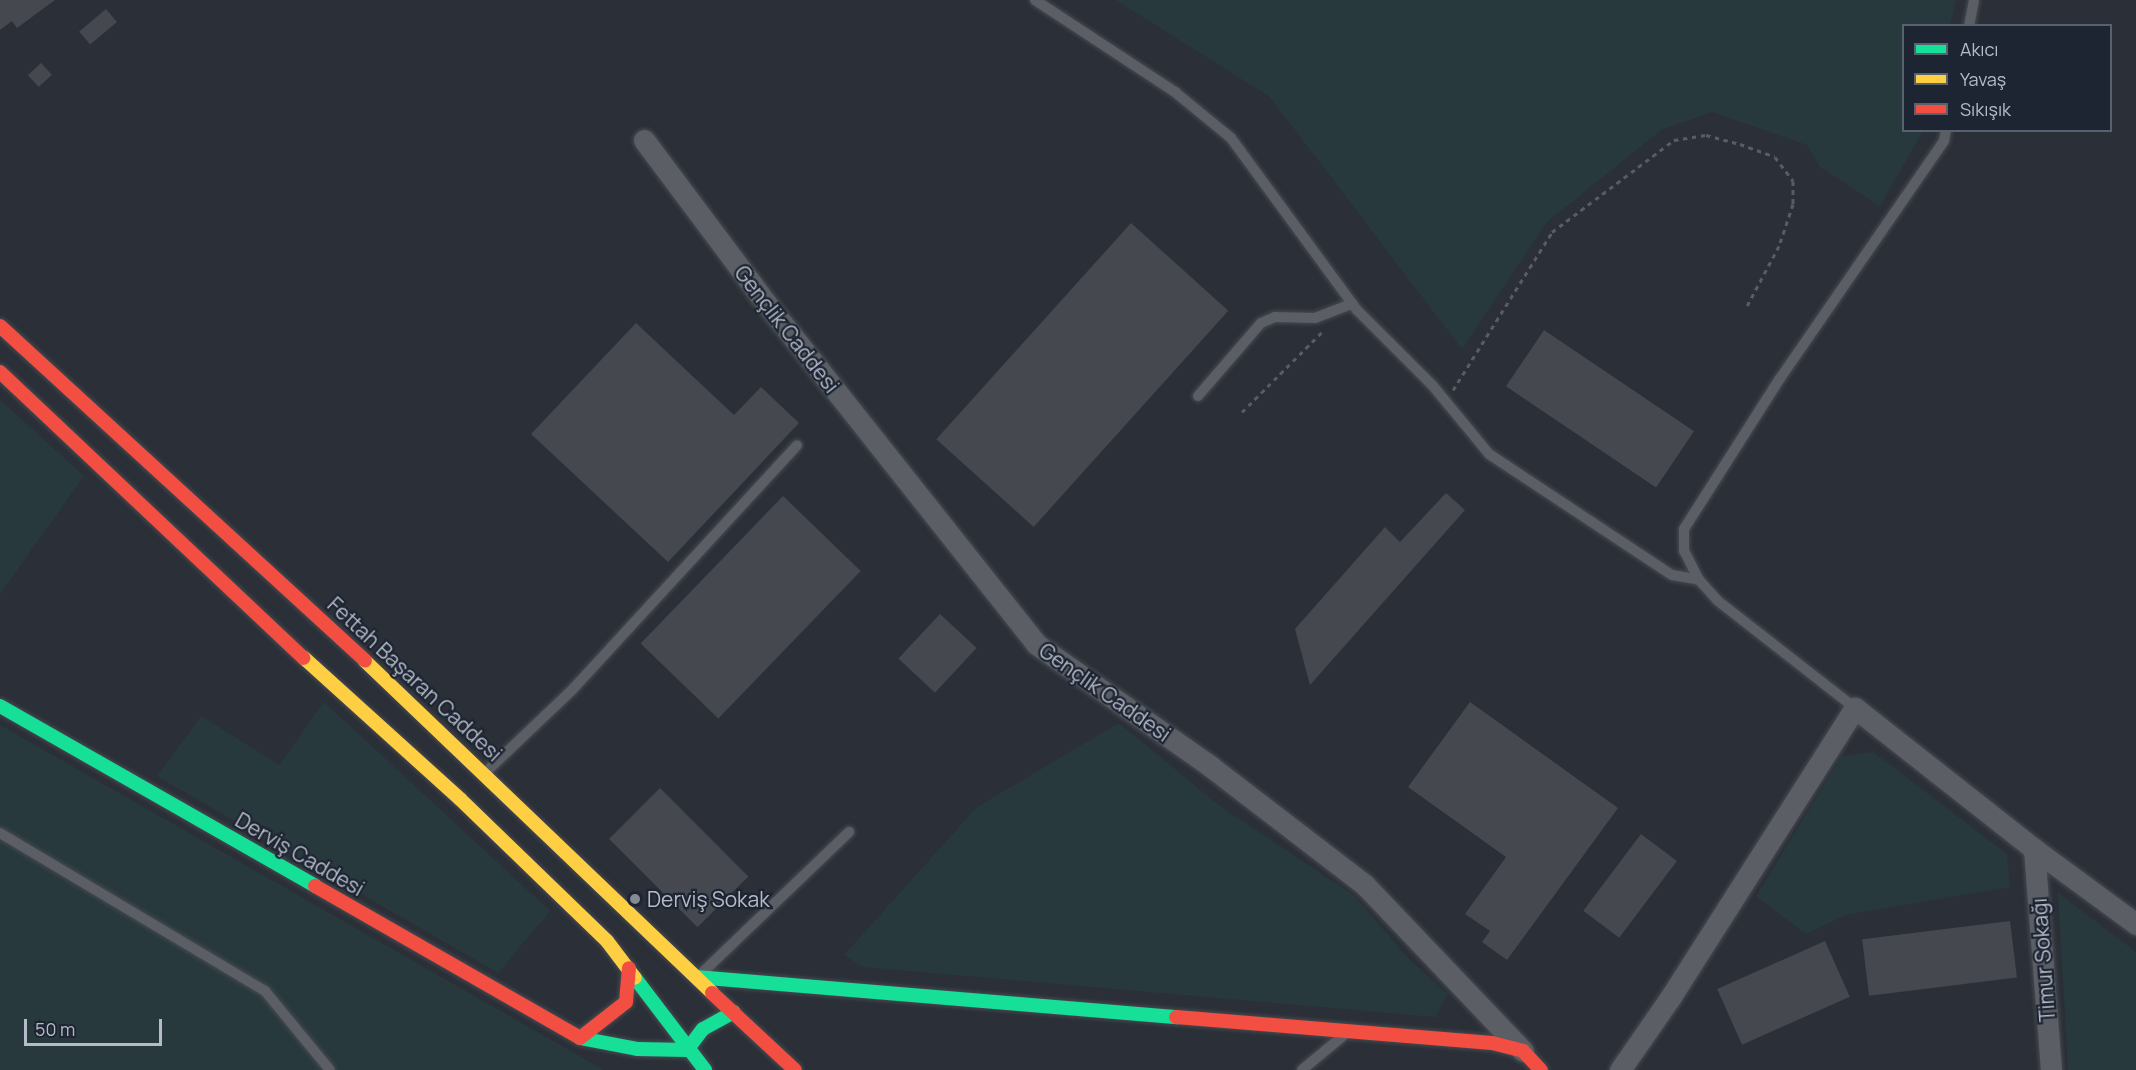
<!DOCTYPE html>
<html>
<head>
<meta charset="utf-8">
<style>
	body { margin:0 }
	#map { position:relative; width:2136px; height:1070px; overflow:hidden; background:#2b2f37; font-family:Manrope,sans-serif }
	div>[style] { position:absolute }
	[style*='--x'] { left:calc(var(--x)*1px); top:calc(var(--y)*1px); width:calc(var(--w)*1px); rotate:calc(var(--a)*1deg) }
	.green>* { inset:0; background:#28393d }
	.building>* { inset:0; background:#45484f; transform-origin:0 0 }
	.path>* { height:3px; margin-top:-1.5px; transform-origin:0; background:repeating-linear-gradient(90deg,#585d62 0 4.5px,transparent 0 9px) }
	.roads { filter:drop-shadow(0 0 2px #464a50) drop-shadow(0 0 2px #464a50) }
	.lane>* { height:10px; margin:-5px; padding:0 5px; transform-origin:5px; border-radius:5px; background:#5b5e65 }
	.street>* { height:21px; margin:-10.5px; padding:0 10.5px; transform-origin:10.5px; border-radius:10.5px; background:#5b5e65 }
	.fast>* { height:14px; margin:-7px; padding:0 7px; transform-origin:7px; border-radius:7px; background:#16e098 }
	.slow>* { height:14px; margin:-7px; padding:0 7px; transform-origin:7px; border-radius:7px; background:#ffcf43 }
	.jam>* { height:14px; margin:-7px; padding:0 7px; transform-origin:7px; border-radius:7px; background:#f24e42 }
	.dots>* { width:16px; height:16px; translate:-50% -50%; box-sizing:border-box; border:3px solid #1e2532; border-radius:50% }
	span { translate:-50% -50%; white-space:nowrap; text-align:center; line-height:1.15; -webkit-text-stroke:4.5px #1e2532; paint-order:stroke }
	.street-label { font-size:21px; color:#b5bbc8 }
	.poi-label { font-size:21px; color:#b5bbc8 }
	.left { translate:0 -50%; text-align:left }
	.legend { position:absolute; left:1902px; top:24px; width:210px; height:108px; box-sizing:border-box; background:#1e2532; border:2px solid #5a616e; margin:0; padding:8px 10px; list-style:none; font-size:18px; color:#b5bbc8 }
	.legend li { display:flex; align-items:center; gap:12px; height:30px }
	.legend b { width:30px; border:2px solid #5a616e }
	.scale { position:absolute; left:24px; top:1019px; width:138px; height:27px; box-sizing:border-box; border:3px solid #b5bbc8; border-top:0; padding-left:8px; font-size:18px; line-height:21px; white-space:nowrap; color:#b5bbc8; -webkit-text-stroke:4px #1e2532; paint-order:stroke }
</style>
</head>
<body>
<div id="map">
	<div class="green">
		<i style="clip-path:polygon(1116px 0,1956px 0,1950px 25px,1904px 26px,1904px 130px,1923px 131px,1880px 206px,1820px 167px,1807px 145px,1712px 112px,1661px 130px,1547px 222px,1462px 349px,1270px 97px)"></i>
		<i style="clip-path:polygon(0 400px,84px 476px,0 594px)"></i>
		<i style="clip-path:polygon(324px 702px,550px 911px,498px 973px,157px 776px,201px 716px,279px 765px)"></i>
		<i style="clip-path:polygon(1119px 723px,1221px 807px,1355px 896px,1408px 958px,1448px 994px,1435px 1017px,863px 967px,844px 955px,977px 807px)"></i>
		<i style="clip-path:polygon(0 725px,604px 1070px,0 1070px)"></i>
		<i style="clip-path:polygon(1873px 752px,2007px 854px,2010px 887px,1845px 915px,1806px 934px,1756px 896px,1842px 756px)"></i>
		<i style="clip-path:polygon(2058px 893px,2136px 952px,2136px 1070px,2068px 1070px)"></i>
	</div>
	<div class="building">
		<i style="clip-path:polygon(0 0,55px 0,17px 28px,12px 21px,0 30px)"></i>
		<i style="left:106px;top:9px;width:17px;height:35px;rotate:50deg"></i>
		<i style="left:41px;top:63px;width:16px;height:18px;rotate:47deg"></i>
		<i style="left:1131px;top:223px;width:131px;height:291px;rotate:42deg"></i>
		<i style="clip-path:polygon(636px 323px,734px 415px,761px 387px,799px 423px,668px 562px,531px 434px)"></i>
		<i style="left:1544px;top:330px;width:181px;height:68px;rotate:34deg"></i>
		<i style="clip-path:polygon(1446px 493px,1465px 510px,1310px 685px,1295px 629px,1385px 527px,1400px 542px)"></i>
		<i style="left:783px;top:496px;width:108px;height:205px;rotate:44deg"></i>
		<i style="left:940px;top:614px;width:50px;height:61px;rotate:43deg"></i>
		<i style="clip-path:polygon(1470px 702px,1618px 808px,1507px 960px,1482px 942px,1490px 931px,1465px 914px,1506px 857px,1408px 787px)"></i>
		<i style="left:660px;top:788px;width:125px;height:72px;rotate:45deg"></i>
		<i style="left:1641px;top:834px;width:45px;height:96px;rotate:37deg"></i>
		<i style="left:2010px;top:921px;width:57px;height:149px;rotate:83deg"></i>
		<i style="left:1825px;top:941px;width:61px;height:118px;rotate:66deg"></i>
	</div>
	<div class="path">
		<i style="--x:1453;--y:390;--w:186;--a:-57.9"></i>
		<i style="--x:1552;--y:232;--w:153;--a:-37"></i>
		<i style="--x:1674;--y:140;--w:32;--a:-9"></i>
		<i style="--x:1706;--y:135;--w:35;--a:15"></i>
		<i style="--x:1740;--y:144;--w:37;--a:20"></i>
		<i style="--x:1775;--y:157;--w:30;--a:53"></i>
		<i style="--x:1793;--y:181;--w:23;--a:90"></i>
		<i style="--x:1793;--y:204;--w:44;--a:108.4"></i>
		<i style="--x:1779;--y:246;--w:68;--a:118.1"></i>
		<i style="--x:1242;--y:412;--w:113;--a:-45"></i>
	</div>
	<div class="roads">
		<div class="lane">
			<i style="--x:1035;--y:0;--w:168;--a:33.3"></i>
			<i style="--x:1175;--y:92;--w:72;--a:39.4"></i>
			<i style="--x:1231;--y:138;--w:213;--a:53.8"></i>
			<i style="--x:1357;--y:310;--w:107;--a:45"></i>
			<i style="--x:1433;--y:386;--w:88;--a:50.5"></i>
			<i style="--x:1489;--y:454;--w:219;--a:33.5"></i>
			<i style="--x:1672;--y:575;--w:27;--a:10"></i>
			<i style="--x:1969;--y:26;--w:26;--a:-79"></i>
			<i style="--x:1198;--y:396;--w:96;--a:-49.2"></i>
			<i style="--x:1261;--y:323;--w:15;--a:-23"></i>
			<i style="--x:1275;--y:317;--w:40;--a:1.4"></i>
			<i style="--x:1315;--y:318;--w:40;--a:-21"></i>
			<i style="--x:1855;--y:708;--w:174;--a:-142"></i>
			<i style="--x:1718;--y:601;--w:28;--a:-132"></i>
			<i style="--x:1699;--y:580;--w:33;--a:-117"></i>
			<i style="--x:1684;--y:551;--w:22;--a:-90"></i>
			<i style="--x:1684;--y:529;--w:177;--a:-57.5"></i>
			<i style="--x:1779;--y:380;--w:290;--a:-55.4"></i>
			<i style="--x:1944;--y:141;--w:11;--a:-80"></i>
			<i style="--x:488;--y:770;--w:117;--a:-43.6"></i>
			<i style="--x:573;--y:689;--w:331;--a:-47.4"></i>
			<i style="--x:0;--y:833;--w:309;--a:30.8"></i>
			<i style="--x:265;--y:991;--w:102;--a:50.6"></i>
			<i style="--x:702;--y:973;--w:204;--a:-43.8"></i>
			<i style="--x:1302;--y:1070;--w:53;--a:-39.7"></i>
		</div>
		<div class="street">
			<i style="--x:644;--y:140;--w:192;--a:53.2"></i>
			<i style="--x:759;--y:294;--w:446;--a:51.6"></i>
			<i style="--x:1036;--y:644;--w:213;--a:35"></i>
			<i style="--x:1210;--y:766;--w:195;--a:37.5"></i>
			<i style="--x:1365;--y:885;--w:229;--a:46.4"></i>
			<i style="--x:2034;--y:849;--w:222;--a:85.6"></i>
			<i style="--x:1620;--y:1070;--w:88;--a:-55.2"></i>
			<i style="--x:1670;--y:998;--w:344;--a:-57.5"></i>
			<i style="--x:1855;--y:708;--w:228;--a:38.2"></i>
			<i style="--x:2034;--y:849;--w:127;--a:36.3"></i>
		</div>
		<div class="fast">
			<i style="--x:0;--y:706;--w:363;--a:29.7"></i>
			<i style="--x:697;--y:977;--w:481;--a:4.8"></i>
			<i style="--x:635;--y:978;--w:116;--a:52.7"></i>
			<i style="--x:580;--y:1038;--w:58;--a:10.9"></i>
			<i style="--x:637;--y:1049;--w:50;--a:1.1"></i>
			<i style="--x:687;--y:1050;--w:26;--a:-53"></i>
			<i style="--x:703;--y:1029;--w:35;--a:-29"></i>
		</div>
		<div class="slow">
			<i style="--x:304;--y:658;--w:210;--a:42.1"></i>
			<i style="--x:460;--y:799;--w:204;--a:44"></i>
			<i style="--x:607;--y:941;--w:46;--a:52.9"></i>
			<i style="--x:365;--y:661;--w:480;--a:43.7"></i>
		</div>
		<div class="jam">
			<i style="--x:0;--y:326;--w:495;--a:42.5"></i>
			<i style="--x:0;--y:372;--w:417;--a:43.3"></i>
			<i style="--x:315;--y:886;--w:305;--a:29.8"></i>
			<i style="--x:712;--y:993;--w:113;--a:42.9"></i>
			<i style="--x:1176;--y:1017;--w:317;--a:4.7"></i>
			<i style="--x:1492;--y:1043;--w:32;--a:14"></i>
			<i style="--x:1523;--y:1051;--w:26;--a:47"></i>
			<i style="--x:580;--y:1038;--w:58;--a:-38"></i>
			<i style="--x:626;--y:1002;--w:34;--a:-85"></i>
		</div>
	</div>
	<div class="dots">
		<i style="left:635px;top:899px;background:#858a95"></i>
	</div>
	<div class="street-label">
		<span style="left:787px;top:329px;rotate:52deg">Gençlik Caddesi</span>
		<span style="left:415px;top:679px;rotate:43deg">Fettah Başaran Caddesi</span>
		<span style="left:1105px;top:692px;rotate:35deg">Gençlik Caddesi</span>
		<span style="left:300px;top:854px;rotate:30deg">Derviş Caddesi</span>
		<span style="left:2043px;top:960px;rotate:-94deg">Timur Sokağı</span>
	</div>
	<div class="poi-label">
		<span class="left" style="left:647px;top:899px">Derviş Sokak</span>
	</div>
	<ul class="legend">
	<li><b style="height:8px;background:#16e098"></b>Akıcı</li>
	<li><b style="height:8px;background:#ffcf43"></b>Yavaş</li>
	<li><b style="height:8px;background:#f24e42"></b>Sıkışık</li>
	</ul>
	<div class="scale">50 m</div>
</div>
</body>
</html>
